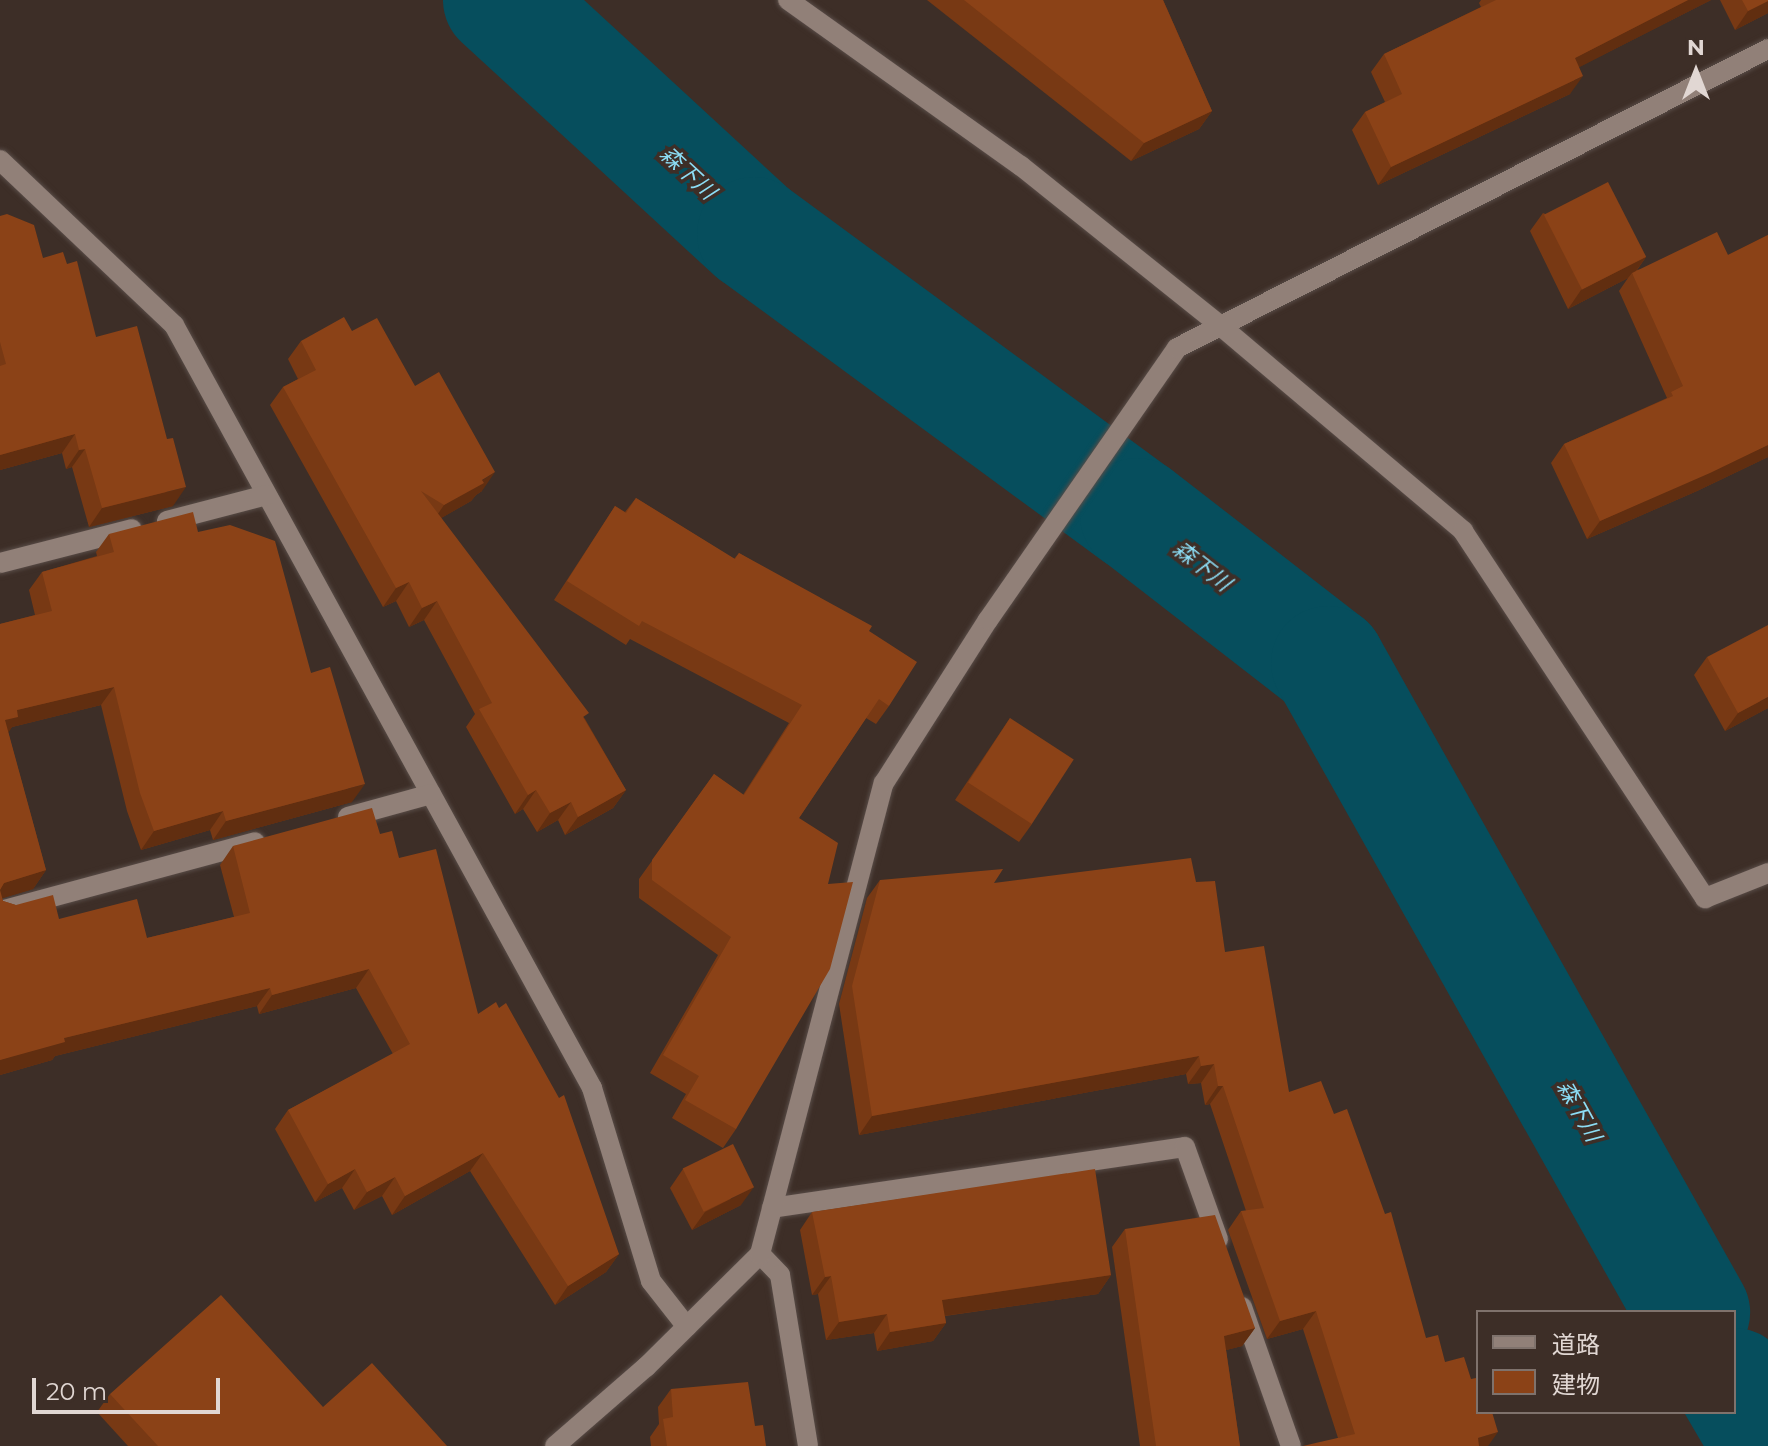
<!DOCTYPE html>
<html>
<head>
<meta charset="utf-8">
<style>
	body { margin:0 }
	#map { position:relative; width:1768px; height:1446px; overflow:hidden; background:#3d2e27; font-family:Montserrat,"Noto Sans JP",sans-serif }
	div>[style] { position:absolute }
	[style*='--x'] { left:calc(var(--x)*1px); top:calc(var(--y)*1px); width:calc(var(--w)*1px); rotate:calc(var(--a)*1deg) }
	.river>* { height:114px; margin:-57px; padding:0 57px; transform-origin:57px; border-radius:57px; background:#064e5d }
	.roads { filter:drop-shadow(0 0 2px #584c47) drop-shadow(0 0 2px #584c47) }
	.minor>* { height:20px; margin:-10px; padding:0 10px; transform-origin:10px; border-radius:10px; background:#918078 }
	.wall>* { inset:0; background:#783914 }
	.shaded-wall>* { inset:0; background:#612e10 }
	.building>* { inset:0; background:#8b4217; transform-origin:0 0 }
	span { translate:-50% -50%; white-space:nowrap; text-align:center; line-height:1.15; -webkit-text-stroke:7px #3d2e27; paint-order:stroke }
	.water-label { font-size:22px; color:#8cddf5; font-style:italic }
	.legend { position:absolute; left:1476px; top:1310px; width:260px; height:104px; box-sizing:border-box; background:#3d2e27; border:2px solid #7f726c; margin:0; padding:10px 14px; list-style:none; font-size:24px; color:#e1d7d3 }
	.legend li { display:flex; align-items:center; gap:16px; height:40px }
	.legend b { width:40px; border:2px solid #7f726c }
	.north { position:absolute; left:1656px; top:32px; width:80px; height:80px; -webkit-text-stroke:6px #3d2e27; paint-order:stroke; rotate:0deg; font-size:22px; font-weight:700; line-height:32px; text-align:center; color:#e1d7d3 }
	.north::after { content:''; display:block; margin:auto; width:28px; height:36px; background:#e1d7d3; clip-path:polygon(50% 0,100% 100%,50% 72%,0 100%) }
	.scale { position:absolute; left:32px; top:1378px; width:188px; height:36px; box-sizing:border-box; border:4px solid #e1d7d3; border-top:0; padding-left:10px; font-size:24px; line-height:28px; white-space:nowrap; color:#e1d7d3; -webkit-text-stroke:6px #3d2e27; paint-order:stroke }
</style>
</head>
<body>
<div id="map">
	<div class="river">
		<i style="--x:500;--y:0;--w:345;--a:42.7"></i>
		<i style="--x:754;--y:234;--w:475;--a:36.3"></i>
		<i style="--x:1137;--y:515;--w:242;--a:37.8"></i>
		<i style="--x:1328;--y:663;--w:745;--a:60.65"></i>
		<i style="--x:1734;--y:1385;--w:67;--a:59.6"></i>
	</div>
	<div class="roads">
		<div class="minor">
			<i style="--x:788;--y:0;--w:286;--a:35.5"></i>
			<i style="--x:1021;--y:166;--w:258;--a:38.7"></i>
			<i style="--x:1222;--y:327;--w:316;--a:40.2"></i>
			<i style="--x:1463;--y:531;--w:440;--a:56.6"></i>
			<i style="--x:1705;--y:898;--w:68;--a:-21.6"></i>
			<i style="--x:0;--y:160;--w:240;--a:43.5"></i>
			<i style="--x:174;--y:325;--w:870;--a:61.28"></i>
			<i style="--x:592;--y:1088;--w:202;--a:73"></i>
			<i style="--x:651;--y:1281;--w:58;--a:52"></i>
			<i style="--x:167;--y:521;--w:103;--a:-14.6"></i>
			<i style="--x:0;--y:563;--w:136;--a:-14.4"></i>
			<i style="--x:348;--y:817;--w:86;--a:-15.5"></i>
			<i style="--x:0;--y:911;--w:264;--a:-15.1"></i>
			<i style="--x:772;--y:1208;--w:417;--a:-8.4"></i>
			<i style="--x:1185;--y:1147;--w:98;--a:70.3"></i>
			<i style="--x:760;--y:1254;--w:29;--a:46"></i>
			<i style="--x:780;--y:1275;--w:173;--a:80.7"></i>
			<i style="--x:1242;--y:1307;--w:147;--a:70.6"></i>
			<i style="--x:555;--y:1446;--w:121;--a:-41"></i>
			<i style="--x:646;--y:1367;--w:161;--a:-44.7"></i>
			<i style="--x:760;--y:1254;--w:487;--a:-75.3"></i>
			<i style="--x:884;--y:783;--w:193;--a:-57.5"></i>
			<i style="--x:988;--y:620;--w:331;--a:-55.2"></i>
			<i style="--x:1177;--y:348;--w:662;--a:-26.84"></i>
		</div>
	</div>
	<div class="wall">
		<i style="clip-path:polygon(927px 0,1163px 0,1212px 111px,1199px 129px,1131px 161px)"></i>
		<i style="clip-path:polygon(1481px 0,1711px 0,1579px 67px,1570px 94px,1378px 185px,1352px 130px,1365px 112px,1385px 102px,1371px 72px,1384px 54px,1481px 7px,1479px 3px)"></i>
		<i style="clip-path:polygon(1720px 0,1768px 0,1768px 13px,1735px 30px)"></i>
		<i style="clip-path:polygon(1543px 213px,1646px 257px,1637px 270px,1728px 255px,1768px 235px,1768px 457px,1697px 491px,1587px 539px,1551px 463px,1564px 444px,1667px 398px,1619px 291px,1628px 278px,1568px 309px,1530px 231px)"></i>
		<i style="clip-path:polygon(0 216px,43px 258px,67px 264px,96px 337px,173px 506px,89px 527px,72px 467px,66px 469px,62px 453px,0 470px)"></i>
		<i style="clip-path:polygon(352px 331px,415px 386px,482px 491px,476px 495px,471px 501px,441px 518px,585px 719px,626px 790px,613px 808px,565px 835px,558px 820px,537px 832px,523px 809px,515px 814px,466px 727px,475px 714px,424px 620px,409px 627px,396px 601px,383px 607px,270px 405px,283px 387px,298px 379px,288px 359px,301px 341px)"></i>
		<i style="clip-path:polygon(636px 498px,734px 559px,739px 553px,869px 631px,889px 706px,876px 724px,866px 718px,799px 818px,736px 1129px,723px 1148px,672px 1118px,686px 1094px,650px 1073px,718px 955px,639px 898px,639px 879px,714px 774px,743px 795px,789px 723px,630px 639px,626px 645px,554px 600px,615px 506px,625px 512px)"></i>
		<i style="clip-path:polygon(198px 532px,311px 673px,352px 802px,213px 840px,210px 830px,141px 850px,127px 811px,101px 705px,12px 727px,8px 732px,46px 870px,33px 889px,2px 898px,3px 901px,59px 919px,147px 938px,234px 917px,220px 865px,233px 846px,380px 834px,399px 858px,478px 1014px,619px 1254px,606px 1272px,555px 1305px,470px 1171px,392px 1215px,382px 1196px,354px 1210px,342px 1188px,315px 1202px,275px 1129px,288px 1110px,393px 1054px,356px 988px,259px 1014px,257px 1006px,55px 1056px,52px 1060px,0 1075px,0 624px,35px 615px,29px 590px,42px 572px,97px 556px,96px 552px,109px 534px)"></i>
		<i style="clip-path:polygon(1707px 657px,1768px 708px,1725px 731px,1694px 675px)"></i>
		<i style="clip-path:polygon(1010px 718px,1032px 824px,1019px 842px,955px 800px)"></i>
		<i style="clip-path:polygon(880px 880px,994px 883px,1196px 882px,1225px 952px,1289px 1092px,1426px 1338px,1445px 1362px,1478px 1412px,1338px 1438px,1303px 1329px,1267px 1339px,1228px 1230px,1241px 1211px,1246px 1211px,1210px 1104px,1205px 1105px,1201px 1083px,1188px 1084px,1186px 1074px,859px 1135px,839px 1004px,867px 898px)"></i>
		<i style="clip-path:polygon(683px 1169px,741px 1205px,692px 1230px,670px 1188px)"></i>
		<i style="clip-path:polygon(812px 1212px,1111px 1275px,1098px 1294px,945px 1316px,946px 1323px,933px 1341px,877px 1351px,874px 1333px,826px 1340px,818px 1294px,812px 1295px,800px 1230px)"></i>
		<i style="clip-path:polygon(1125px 1229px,1255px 1328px,1242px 1346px,1226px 1350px,1240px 1446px,1140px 1446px,1112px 1247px)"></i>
		<i style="clip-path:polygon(671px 1389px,755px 1426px,766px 1446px,651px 1446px,650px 1437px,659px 1424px,658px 1407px)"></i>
		<i style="clip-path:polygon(110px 1394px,323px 1407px,447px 1446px,128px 1446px,97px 1412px)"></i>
	</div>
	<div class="shaded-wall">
		<i style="clip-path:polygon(1688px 0,1711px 0,1562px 76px,1575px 58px)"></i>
		<i style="clip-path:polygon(1768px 1px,1768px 13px,1735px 30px,1748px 11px)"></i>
		<i style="clip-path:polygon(1583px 76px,1570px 94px,1378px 185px,1391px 167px)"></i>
		<i style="clip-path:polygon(1212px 111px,1199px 129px,1131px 161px,1144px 143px)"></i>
		<i style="clip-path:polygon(1646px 257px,1633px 275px,1632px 273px,1628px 278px,1568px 309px,1581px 290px)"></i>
		<i style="clip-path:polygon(75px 434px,62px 453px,0 470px,0 455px)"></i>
		<i style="clip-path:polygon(1768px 445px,1768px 457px,1697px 491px,1587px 539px,1600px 521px)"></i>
		<i style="clip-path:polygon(85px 449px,72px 467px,66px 469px,79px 450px)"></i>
		<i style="clip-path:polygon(495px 472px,482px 491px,476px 495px,471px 501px,431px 524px,444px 505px)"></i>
		<i style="clip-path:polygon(186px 487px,173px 506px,89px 527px,102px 508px)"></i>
		<i style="clip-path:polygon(409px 582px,396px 601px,383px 607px,396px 588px)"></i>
		<i style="clip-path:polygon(437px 601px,424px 620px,409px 627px,422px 608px)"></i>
		<i style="clip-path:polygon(114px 687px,101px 705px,12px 727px,6px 736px,5px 720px,17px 710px)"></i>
		<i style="clip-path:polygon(1768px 697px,1768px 708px,1725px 731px,1738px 713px)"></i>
		<i style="clip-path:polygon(365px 784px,352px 802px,213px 840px,226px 821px)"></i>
		<i style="clip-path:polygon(536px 790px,523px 809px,515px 814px,528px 795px)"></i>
		<i style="clip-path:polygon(626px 790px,613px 808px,565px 835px,578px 817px)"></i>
		<i style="clip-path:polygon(571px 802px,558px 820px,537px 832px,550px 813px)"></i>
		<i style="clip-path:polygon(223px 811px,210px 830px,141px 850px,154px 831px)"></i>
		<i style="clip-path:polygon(46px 870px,33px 889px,0 899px,0 889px,4px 883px)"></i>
		<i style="clip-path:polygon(369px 969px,356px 988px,259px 1014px,272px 995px)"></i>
		<i style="clip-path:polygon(270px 988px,257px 1006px,55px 1056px,52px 1060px,0 1075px,0 1060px,64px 1038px)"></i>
		<i style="clip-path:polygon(1199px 1056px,1186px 1074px,859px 1135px,872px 1116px)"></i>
		<i style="clip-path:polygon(1214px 1064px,1201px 1083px,1188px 1084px,1201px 1066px)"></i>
		<i style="clip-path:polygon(1218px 1086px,1223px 1086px,1210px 1104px,1205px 1105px)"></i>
		<i style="clip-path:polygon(483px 1153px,470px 1171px,392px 1215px,405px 1196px)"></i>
		<i style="clip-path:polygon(355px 1169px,342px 1188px,315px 1202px,328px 1184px)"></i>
		<i style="clip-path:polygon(395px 1177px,382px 1196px,354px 1210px,367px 1192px)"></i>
		<i style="clip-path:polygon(754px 1187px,741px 1205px,692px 1230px,705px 1212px)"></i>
		<i style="clip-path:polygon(619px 1254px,606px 1272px,555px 1305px,568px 1286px)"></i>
		<i style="clip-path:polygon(1111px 1275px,1098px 1294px,929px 1318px,942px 1300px)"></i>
		<i style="clip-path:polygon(831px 1276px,818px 1294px,812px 1295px,825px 1277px)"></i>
		<i style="clip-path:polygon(1316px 1311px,1303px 1329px,1267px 1339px,1280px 1321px)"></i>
		<i style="clip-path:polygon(887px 1314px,874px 1333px,826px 1340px,839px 1322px)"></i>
		<i style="clip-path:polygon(946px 1323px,933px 1341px,877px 1351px,890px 1332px)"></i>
		<i style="clip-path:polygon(1255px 1328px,1242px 1346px,1211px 1354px,1224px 1336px)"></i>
		<i style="clip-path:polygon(1498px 1432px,1488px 1446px,1473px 1446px,1478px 1438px)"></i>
	</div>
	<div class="building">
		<i style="clip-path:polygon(964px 0,1163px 0,1212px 111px,1144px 143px)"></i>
		<i style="clip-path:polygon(1496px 0,1688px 0,1575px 58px,1583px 76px,1391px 167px,1365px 112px,1402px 94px,1384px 54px)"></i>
		<i style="clip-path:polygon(1742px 0,1768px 0,1768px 1px,1748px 11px)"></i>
		<i style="left:1608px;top:182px;width:84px;height:72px;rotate:63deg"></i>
		<i style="clip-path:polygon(7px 214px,34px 225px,43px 258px,63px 252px,67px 264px,77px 261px,96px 337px,137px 326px,167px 439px,173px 438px,186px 487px,102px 508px,85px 449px,79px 450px,75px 434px,0 455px,0 366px,6px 364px,0 342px,0 216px)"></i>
		<i style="clip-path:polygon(1717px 232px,1728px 255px,1768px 235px,1768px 445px,1710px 473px,1600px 521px,1564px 444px,1673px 396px,1671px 392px,1683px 386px,1632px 273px)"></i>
		<i style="clip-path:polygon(344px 317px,352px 331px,377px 318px,415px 386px,439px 372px,495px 472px,482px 480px,484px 483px,444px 505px,421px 491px,589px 713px,583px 717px,626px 790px,578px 817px,571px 802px,550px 813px,536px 790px,528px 795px,479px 709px,492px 703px,437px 601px,422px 608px,409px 582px,396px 588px,283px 387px,316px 370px,301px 341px)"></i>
		<i style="clip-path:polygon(636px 498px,735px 559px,739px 553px,872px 626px,869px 631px,917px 662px,889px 706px,879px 699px,799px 818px,838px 843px,828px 884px,853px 882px,830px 969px,736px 1129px,685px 1100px,699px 1076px,663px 1055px,731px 937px,652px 880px,652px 860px,714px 774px,744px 795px,802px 705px,642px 621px,639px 626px,567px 581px,615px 506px,626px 513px)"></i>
		<i style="clip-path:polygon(193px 512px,198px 532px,230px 525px,275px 541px,311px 673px,330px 667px,365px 784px,226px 821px,223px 811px,154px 831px,140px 793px,114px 687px,17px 710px,18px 717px,5px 720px,46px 870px,4px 883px,0 890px,3px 901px,16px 905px,53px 895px,59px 919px,137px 899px,147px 938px,250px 913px,233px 846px,372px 808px,380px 834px,392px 831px,399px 858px,436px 849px,478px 1014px,496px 1002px,499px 1008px,506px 1003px,559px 1098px,564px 1095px,619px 1254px,568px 1286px,483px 1153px,405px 1196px,395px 1177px,367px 1192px,355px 1169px,328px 1184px,288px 1110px,410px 1044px,369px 969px,272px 995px,270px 988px,64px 1038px,65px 1042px,0 1060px,0 624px,52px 611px,42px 572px,114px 552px,109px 534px)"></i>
		<i style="clip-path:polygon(1768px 625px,1768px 697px,1738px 713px,1707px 657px)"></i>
		<i style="left:1010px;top:718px;width:76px;height:77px;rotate:33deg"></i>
		<i style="clip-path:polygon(1191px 858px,1196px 882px,1215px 881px,1225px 952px,1264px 946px,1289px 1092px,1321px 1081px,1334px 1114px,1347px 1109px,1385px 1214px,1391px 1212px,1426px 1338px,1438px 1335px,1445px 1362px,1464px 1357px,1471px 1379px,1476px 1378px,1478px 1383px,1478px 1412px,1492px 1412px,1498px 1432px,1478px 1438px,1479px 1446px,1303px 1446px,1355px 1434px,1316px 1311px,1280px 1321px,1241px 1211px,1264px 1208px,1223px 1086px,1218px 1086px,1214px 1064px,1201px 1066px,1199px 1056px,872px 1116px,852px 986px,880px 880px,1003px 869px,994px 883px)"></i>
		<i style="left:733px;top:1144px;width:48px;height:56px;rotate:64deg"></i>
		<i style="clip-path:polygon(1095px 1169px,1111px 1275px,942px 1300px,946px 1323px,890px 1332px,887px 1314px,839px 1322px,831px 1276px,825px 1277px,812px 1212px)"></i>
		<i style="clip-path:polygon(1215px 1215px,1255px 1328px,1224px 1336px,1240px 1446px,1156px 1446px,1125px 1229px)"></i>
		<i style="clip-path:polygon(221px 1295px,323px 1407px,372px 1363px,447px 1446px,158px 1446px,110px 1394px)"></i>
		<i style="clip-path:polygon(748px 1382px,755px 1426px,763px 1425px,766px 1446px,667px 1446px,663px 1419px,673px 1417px,671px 1389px)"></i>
	</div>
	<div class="water-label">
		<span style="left:688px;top:173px;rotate:43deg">森下川</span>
		<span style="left:1202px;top:566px;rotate:38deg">森下川</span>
		<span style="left:1579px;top:1111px;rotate:61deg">森下川</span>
	</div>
	<ul class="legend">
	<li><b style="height:10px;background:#918078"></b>道路</li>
	<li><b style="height:22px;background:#8b4217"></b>建物</li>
	</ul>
	<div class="north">N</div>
	<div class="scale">20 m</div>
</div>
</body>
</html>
